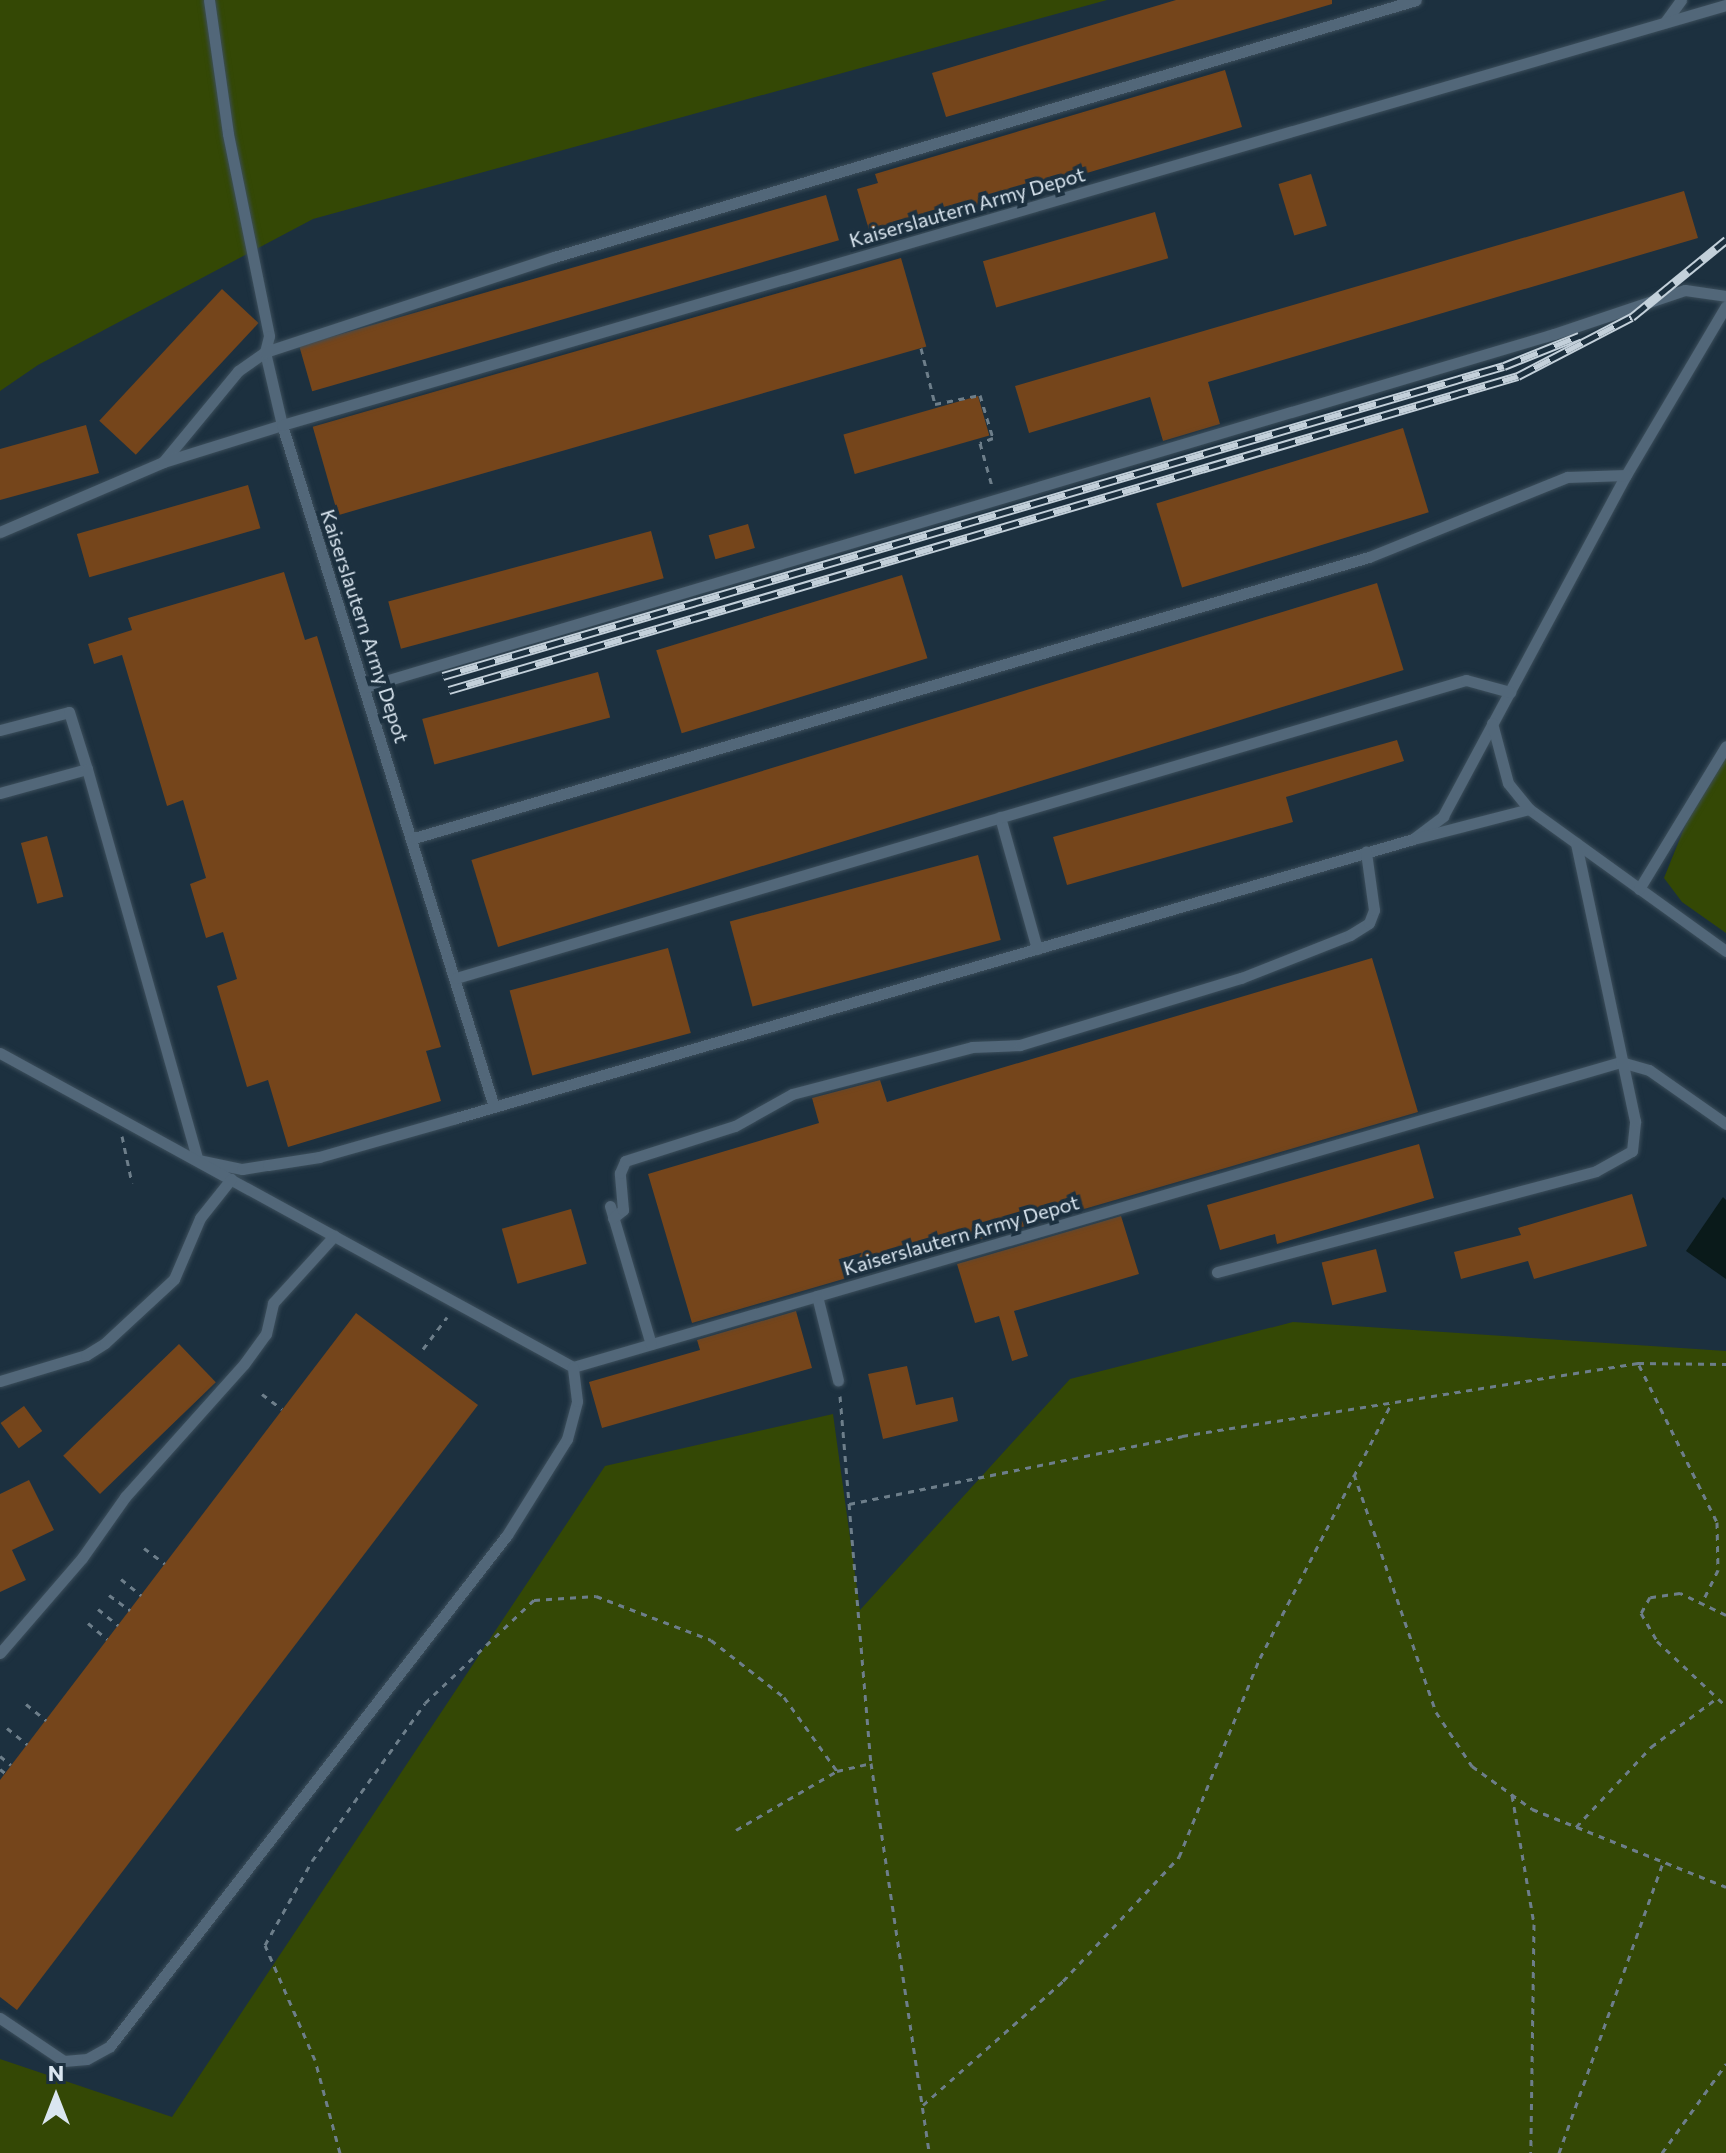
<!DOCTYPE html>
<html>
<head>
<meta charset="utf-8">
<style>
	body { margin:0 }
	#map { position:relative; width:1726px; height:2153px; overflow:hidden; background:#1c303f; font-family:Commissioner,sans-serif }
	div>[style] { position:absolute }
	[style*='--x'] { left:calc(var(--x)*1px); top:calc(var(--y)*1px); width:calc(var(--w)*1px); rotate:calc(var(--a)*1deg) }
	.green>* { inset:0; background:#344805 }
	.water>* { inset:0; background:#0a1a1a }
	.building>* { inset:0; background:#75451b; transform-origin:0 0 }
	.path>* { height:3px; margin-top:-1.5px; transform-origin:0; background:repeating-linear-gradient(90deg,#6d7e8a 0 6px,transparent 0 12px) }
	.roads { filter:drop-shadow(0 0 2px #3c4e5b) drop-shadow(0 0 2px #3c4e5b) }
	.lane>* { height:11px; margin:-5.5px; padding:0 5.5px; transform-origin:5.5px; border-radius:5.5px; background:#526779 }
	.rail>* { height:9px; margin-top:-4.5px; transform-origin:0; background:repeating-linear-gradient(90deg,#1c303f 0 18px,#c3d0da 0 36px); box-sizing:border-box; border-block:2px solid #c3d0da }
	span { translate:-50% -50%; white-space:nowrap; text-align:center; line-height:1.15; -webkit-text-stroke:8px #1c303f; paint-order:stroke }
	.street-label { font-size:20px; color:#dae6f0 }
	.north { position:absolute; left:16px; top:2057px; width:80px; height:80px; -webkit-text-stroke:6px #1c303f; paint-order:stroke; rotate:0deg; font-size:22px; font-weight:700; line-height:32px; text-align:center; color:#dae6f0 }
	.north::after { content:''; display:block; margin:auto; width:28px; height:36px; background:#dae6f0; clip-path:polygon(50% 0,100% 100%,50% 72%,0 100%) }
</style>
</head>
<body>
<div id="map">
	<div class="green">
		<i style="clip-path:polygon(0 0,1107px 0,313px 219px,38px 365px,0 391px)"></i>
		<i style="clip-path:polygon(1726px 746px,1726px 933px,1682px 902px,1664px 878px,1695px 801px)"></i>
		<i style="clip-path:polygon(1293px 1322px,1726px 1351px,1726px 2153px,0 2153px,0 2059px,172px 2117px,605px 1466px,833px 1414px,860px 1610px,1070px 1379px)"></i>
	</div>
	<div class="water">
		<i style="clip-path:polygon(1723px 1197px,1726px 1200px,1726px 1279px,1686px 1251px)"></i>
	</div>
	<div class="building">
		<i style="clip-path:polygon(1176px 0,1332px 0,1332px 4px,946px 117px,932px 73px)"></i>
		<i style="clip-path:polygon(1225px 70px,1242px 127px,871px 237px,857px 189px,878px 183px,875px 174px)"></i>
		<i style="left:1311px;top:174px;width:54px;height:34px;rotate:73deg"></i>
		<i style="clip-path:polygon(1684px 191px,1698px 238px,1208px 382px,1220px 424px,1163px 441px,1150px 397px,1029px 433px,1015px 386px)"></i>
		<i style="left:826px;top:195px;width:47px;height:548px;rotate:74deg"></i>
		<i style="left:1155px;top:212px;width:48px;height:179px;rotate:74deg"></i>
		<i style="left:901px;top:258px;width:92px;height:612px;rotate:74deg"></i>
		<i style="left:222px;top:289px;width:50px;height:180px;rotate:43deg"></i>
		<i style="left:978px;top:396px;width:41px;height:140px;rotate:74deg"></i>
		<i style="clip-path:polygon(86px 425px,99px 473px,0 500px,0 449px)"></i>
		<i style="left:1403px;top:428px;width:88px;height:258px;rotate:73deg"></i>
		<i style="left:248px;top:485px;width:45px;height:178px;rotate:74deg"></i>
		<i style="left:748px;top:524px;width:25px;height:41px;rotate:74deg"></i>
		<i style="left:651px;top:531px;width:49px;height:272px;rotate:75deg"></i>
		<i style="clip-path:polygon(284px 572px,305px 640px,317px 636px,441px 1047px,426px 1051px,441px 1101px,288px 1147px,268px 1080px,247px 1087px,217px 986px,237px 979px,223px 932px,206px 938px,190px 884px,206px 878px,183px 800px,167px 806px,122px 655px,94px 664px,88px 644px,132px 630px,128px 618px)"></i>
		<i style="left:902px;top:575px;width:87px;height:257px;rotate:73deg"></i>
		<i style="left:1377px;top:583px;width:91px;height:947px;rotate:73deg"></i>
		<i style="left:598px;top:672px;width:47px;height:182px;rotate:75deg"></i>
		<i style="clip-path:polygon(1397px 740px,1404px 761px,1286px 797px,1293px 822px,1067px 885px,1053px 837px)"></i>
		<i style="left:47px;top:836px;width:63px;height:27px;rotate:75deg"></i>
		<i style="left:978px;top:855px;width:88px;height:257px;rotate:75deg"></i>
		<i style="left:668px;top:948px;width:88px;height:164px;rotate:75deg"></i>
		<i style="clip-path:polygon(1372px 958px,1418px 1112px,692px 1323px,648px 1174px,819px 1123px,812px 1098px,880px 1080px,887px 1102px)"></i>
		<i style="clip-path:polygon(1419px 1144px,1434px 1198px,1277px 1244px,1275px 1234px,1220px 1250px,1207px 1205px)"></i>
		<i style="clip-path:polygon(1632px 1194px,1647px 1246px,1534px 1279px,1528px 1261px,1461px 1279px,1454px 1252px,1521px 1235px,1518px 1228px)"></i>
		<i style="left:571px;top:1209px;width:57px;height:72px;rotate:74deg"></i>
		<i style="clip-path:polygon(1121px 1216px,1139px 1274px,1014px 1311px,1028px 1356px,1012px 1361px,999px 1316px,975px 1323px,957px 1264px)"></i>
		<i style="left:1376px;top:1249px;width:44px;height:56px;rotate:76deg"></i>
		<i style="clip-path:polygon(796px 1311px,812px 1368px,602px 1428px,589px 1382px,700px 1350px,697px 1340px)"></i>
		<i style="clip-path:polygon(356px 1313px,478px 1405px,17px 2010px,0 1997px,0 1780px)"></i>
		<i style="left:179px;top:1344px;width:53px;height:161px;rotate:46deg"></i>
		<i style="clip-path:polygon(907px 1366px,916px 1405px,953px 1397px,958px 1421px,883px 1439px,868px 1374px)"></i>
		<i style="left:24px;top:1406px;width:31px;height:29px;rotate:54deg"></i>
		<i style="clip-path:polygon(29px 1480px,54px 1530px,12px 1550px,26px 1580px,0 1592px,0 1494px)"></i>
	</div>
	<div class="path">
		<i style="--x:921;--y:348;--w:58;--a:76"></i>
		<i style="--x:935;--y:404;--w:46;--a:-11.3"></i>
		<i style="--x:980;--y:395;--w:45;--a:73.2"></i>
		<i style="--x:993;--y:438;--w:14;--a:159"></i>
		<i style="--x:980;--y:443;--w:45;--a:74.4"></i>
		<i style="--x:122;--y:1136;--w:48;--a:78"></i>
		<i style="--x:423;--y:1349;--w:40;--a:-53"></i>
		<i style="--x:1639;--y:1365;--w:175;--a:63.6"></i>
		<i style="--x:1717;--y:1522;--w:48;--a:88.8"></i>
		<i style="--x:1718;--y:1570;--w:37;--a:116"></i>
		<i style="--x:262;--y:1394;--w:25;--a:37"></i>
		<i style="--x:840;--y:1396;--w:368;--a:85.2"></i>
		<i style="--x:1354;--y:1474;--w:252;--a:71"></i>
		<i style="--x:1436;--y:1712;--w:65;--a:56.3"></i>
		<i style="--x:1472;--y:1766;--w:74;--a:35.6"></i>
		<i style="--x:1532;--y:1809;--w:209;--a:21.9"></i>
		<i style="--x:849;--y:1504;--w:340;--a:-11.5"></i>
		<i style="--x:1182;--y:1436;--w:462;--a:-9.1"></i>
		<i style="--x:1638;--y:1363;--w:88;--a:0.7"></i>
		<i style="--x:144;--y:1548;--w:26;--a:37"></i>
		<i style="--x:121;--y:1579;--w:26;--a:39"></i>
		<i style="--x:109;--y:1595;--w:26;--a:36"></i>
		<i style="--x:98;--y:1609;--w:26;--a:39"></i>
		<i style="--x:1726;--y:1615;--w:51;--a:-154.4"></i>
		<i style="--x:1680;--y:1593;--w:30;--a:172"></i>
		<i style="--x:1650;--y:1597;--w:18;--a:119"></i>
		<i style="--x:1641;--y:1613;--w:32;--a:60"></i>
		<i style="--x:1657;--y:1641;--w:95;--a:43.3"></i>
		<i style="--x:88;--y:1623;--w:25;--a:40"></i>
		<i style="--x:26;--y:1704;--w:26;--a:39"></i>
		<i style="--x:7;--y:1728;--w:26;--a:39"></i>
		<i style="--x:0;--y:1756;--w:14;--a:39"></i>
		<i style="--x:0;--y:1769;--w:6;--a:39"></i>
		<i style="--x:1512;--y:1795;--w:131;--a:80.3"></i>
		<i style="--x:1534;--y:1924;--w:229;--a:90.8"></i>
		<i style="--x:1576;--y:1827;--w:110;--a:-46.8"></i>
		<i style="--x:1651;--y:1747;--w:82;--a:-36.6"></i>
		<i style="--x:736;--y:1830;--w:117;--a:-30.3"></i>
		<i style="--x:837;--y:1771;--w:35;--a:-13"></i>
		<i style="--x:871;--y:1763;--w:394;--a:81.5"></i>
		<i style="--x:923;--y:2105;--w:187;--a:-41.5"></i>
		<i style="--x:1063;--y:1981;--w:170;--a:-46.9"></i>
		<i style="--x:1179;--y:1857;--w:215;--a:-67.9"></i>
		<i style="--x:1260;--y:1658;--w:288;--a:-62.7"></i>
		<i style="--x:340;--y:2153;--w:96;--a:-105"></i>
		<i style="--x:315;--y:2060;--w:125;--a:-113.5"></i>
		<i style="--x:265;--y:1945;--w:96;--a:-60.8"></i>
		<i style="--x:312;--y:1861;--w:194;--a:-54.4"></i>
		<i style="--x:425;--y:1703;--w:150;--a:-43.4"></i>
		<i style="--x:534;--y:1600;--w:62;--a:-3.7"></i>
		<i style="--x:596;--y:1596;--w:123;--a:20.9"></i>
		<i style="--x:711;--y:1640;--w:93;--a:38"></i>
		<i style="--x:784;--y:1697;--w:91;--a:54.4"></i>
		<i style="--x:1559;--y:2153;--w:308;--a:-70.3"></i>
		<i style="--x:1662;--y:2153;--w:110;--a:-54.3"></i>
	</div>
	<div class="roads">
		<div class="lane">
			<i style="--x:209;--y:0;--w:135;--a:81.9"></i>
			<i style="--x:228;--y:134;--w:206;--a:78.5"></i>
			<i style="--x:269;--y:336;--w:16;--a:104"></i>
			<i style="--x:265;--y:352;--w:75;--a:76.9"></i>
			<i style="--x:282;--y:425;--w:714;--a:72.73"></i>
			<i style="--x:1665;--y:22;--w:27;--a:-54"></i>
			<i style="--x:163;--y:462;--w:118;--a:-50.5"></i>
			<i style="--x:238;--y:371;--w:33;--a:-35"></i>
			<i style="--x:265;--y:352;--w:304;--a:-18.2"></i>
			<i style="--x:554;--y:257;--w:899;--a:-16.6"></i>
			<i style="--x:0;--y:532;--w:177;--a:-23.2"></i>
			<i style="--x:163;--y:462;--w:125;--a:-17.3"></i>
			<i style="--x:282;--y:425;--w:1504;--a:-16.22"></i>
			<i style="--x:365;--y:687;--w:1240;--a:-16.54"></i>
			<i style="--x:1554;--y:334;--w:138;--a:-18.6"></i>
			<i style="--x:1685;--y:290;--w:41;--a:8.3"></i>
			<i style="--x:0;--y:730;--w:71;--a:-14.6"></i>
			<i style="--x:69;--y:712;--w:60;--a:72.5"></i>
			<i style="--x:87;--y:769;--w:90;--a:164.6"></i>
			<i style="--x:87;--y:769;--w:406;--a:74.2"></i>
			<i style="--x:198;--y:1160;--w:45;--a:11.6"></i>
			<i style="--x:242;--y:1169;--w:26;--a:-9"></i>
			<i style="--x:268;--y:1165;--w:52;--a:-8.9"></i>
			<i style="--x:319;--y:1157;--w:142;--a:-15.9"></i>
			<i style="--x:456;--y:1118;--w:997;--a:-16.25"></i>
			<i style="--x:1413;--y:839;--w:38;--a:-37"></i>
			<i style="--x:1443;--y:816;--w:387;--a:-61.8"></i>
			<i style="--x:1626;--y:475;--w:196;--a:-59.4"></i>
			<i style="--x:1529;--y:809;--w:243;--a:35.8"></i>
			<i style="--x:1000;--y:817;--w:137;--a:74.3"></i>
			<i style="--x:414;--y:838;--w:995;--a:-16.4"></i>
			<i style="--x:1369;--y:557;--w:214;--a:-22"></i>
			<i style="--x:1567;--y:477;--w:59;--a:-1.9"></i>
			<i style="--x:1417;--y:838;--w:116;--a:-14.5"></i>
			<i style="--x:1529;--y:809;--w:33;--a:-129"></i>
			<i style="--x:1508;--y:783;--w:62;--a:-104.9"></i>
			<i style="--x:1639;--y:889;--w:167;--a:-58.7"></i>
			<i style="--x:456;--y:978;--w:1053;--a:-16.44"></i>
			<i style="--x:1466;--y:680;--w:46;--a:15.3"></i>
			<i style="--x:0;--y:1053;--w:653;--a:28.72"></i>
			<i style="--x:573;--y:1367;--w:1091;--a:-16.23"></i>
			<i style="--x:1621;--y:1062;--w:29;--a:16"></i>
			<i style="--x:1649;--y:1070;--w:94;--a:35"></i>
			<i style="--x:610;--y:1206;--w:144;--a:73.5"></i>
			<i style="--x:613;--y:1218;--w:13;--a:-39"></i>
			<i style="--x:623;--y:1210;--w:37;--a:-95"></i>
			<i style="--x:620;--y:1173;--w:13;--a:-67"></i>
			<i style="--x:625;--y:1161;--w:115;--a:-17.7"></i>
			<i style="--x:735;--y:1126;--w:65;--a:-29.3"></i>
			<i style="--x:792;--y:1094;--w:186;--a:-14.6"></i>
			<i style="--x:972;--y:1047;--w:48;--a:-2.4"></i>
			<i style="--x:1020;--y:1045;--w:231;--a:-16.9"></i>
			<i style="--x:1241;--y:978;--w:117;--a:-21.5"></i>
			<i style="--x:1350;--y:935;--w:22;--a:-32"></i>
			<i style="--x:1369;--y:923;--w:14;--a:-69"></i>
			<i style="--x:1374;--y:910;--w:59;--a:-97.9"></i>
			<i style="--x:1217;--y:1272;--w:392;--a:-14.9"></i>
			<i style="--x:1596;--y:1171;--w:41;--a:-29.1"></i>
			<i style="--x:1632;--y:1151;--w:30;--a:-84"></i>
			<i style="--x:1635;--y:1121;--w:284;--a:-102"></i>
			<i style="--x:817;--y:1296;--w:87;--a:76"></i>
			<i style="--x:0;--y:1381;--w:90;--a:-16.8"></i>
			<i style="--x:86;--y:1355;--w:22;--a:-32"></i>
			<i style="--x:105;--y:1343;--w:94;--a:-42.8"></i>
			<i style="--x:174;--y:1279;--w:66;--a:-66.9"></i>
			<i style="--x:200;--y:1218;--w:50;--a:-51.5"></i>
			<i style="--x:0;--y:1653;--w:125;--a:-49.2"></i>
			<i style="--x:82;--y:1558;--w:75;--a:-54.8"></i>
			<i style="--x:125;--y:1497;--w:178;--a:-48.2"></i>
			<i style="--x:244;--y:1364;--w:37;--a:-54"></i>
			<i style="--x:266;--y:1334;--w:32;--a:-77"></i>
			<i style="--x:273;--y:1303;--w:91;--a:-47.7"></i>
			<i style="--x:0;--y:2018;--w:77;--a:33.9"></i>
			<i style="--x:64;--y:2061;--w:23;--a:-5"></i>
			<i style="--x:87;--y:2059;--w:26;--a:-29"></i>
			<i style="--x:110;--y:2046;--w:647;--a:-52.16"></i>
			<i style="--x:507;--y:1535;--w:113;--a:-58"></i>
			<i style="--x:567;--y:1439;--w:39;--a:-75"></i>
			<i style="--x:577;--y:1401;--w:34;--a:-97"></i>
		</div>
	</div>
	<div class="rail">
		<i style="--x:443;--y:676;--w:1105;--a:-16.29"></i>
		<i style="--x:1504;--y:366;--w:81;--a:-21.8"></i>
		<i style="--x:449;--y:690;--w:1114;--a:-16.37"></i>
		<i style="--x:1518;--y:376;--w:128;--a:-27.4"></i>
		<i style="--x:1632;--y:317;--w:122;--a:-39.3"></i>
	</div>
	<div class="street-label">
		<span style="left:967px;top:207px;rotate:-16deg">Kaiserslautern Army Depot</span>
		<span style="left:365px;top:626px;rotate:72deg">Kaiserslautern Army Depot</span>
		<span style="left:961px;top:1235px;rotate:-16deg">Kaiserslautern Army Depot</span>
	</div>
	<div class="north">N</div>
</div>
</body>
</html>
